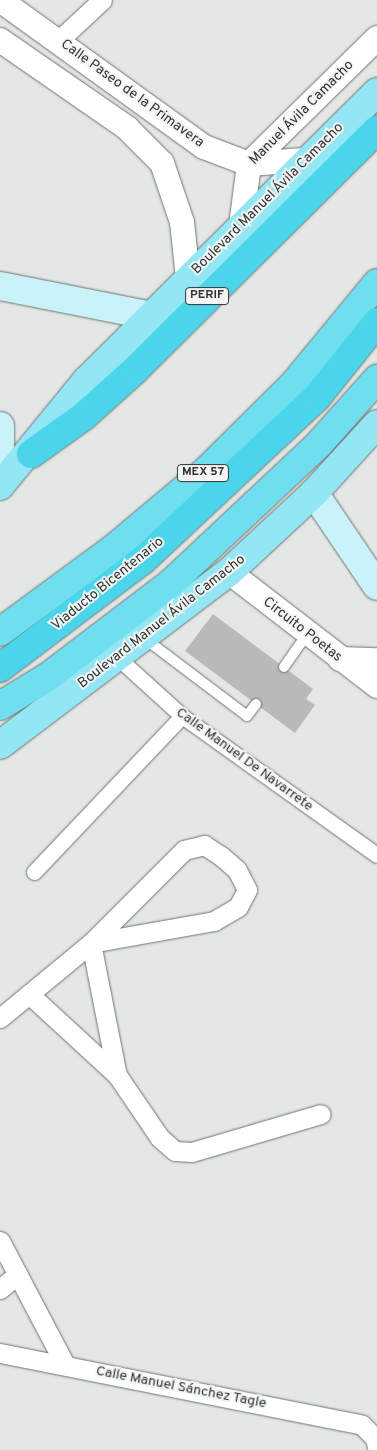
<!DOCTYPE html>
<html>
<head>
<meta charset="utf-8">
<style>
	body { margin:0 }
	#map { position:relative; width:377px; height:1450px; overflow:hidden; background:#e3e8e7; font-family:Overpass,sans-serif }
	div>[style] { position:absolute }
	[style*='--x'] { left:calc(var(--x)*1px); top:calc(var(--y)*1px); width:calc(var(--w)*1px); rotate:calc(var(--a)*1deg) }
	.building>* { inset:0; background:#b7bbb8 }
	.roads { filter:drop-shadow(0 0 1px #6f7372) drop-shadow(0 0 1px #6f7372) }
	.service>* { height:10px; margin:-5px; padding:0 5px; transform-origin:5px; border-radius:5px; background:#fff }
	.pedestrian>* { height:15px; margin:-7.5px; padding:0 7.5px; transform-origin:7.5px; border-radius:7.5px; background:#fff }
	.minor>* { height:19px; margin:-9.5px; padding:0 9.5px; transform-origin:9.5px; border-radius:9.5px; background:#fff }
	.tertiary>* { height:24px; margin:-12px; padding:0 12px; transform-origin:12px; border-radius:12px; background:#fff }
	.secondary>* { height:28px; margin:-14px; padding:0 14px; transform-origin:14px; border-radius:14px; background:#c9f2f9 }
	.primary>* { height:28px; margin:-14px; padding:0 14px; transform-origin:14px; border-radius:14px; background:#93e6f3 }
	.trunk>* { height:28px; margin:-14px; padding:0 14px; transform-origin:14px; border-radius:14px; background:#6fdeef }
	.motorway>* { height:28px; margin:-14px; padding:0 14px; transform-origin:14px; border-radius:14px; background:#4bd5eb }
	span { translate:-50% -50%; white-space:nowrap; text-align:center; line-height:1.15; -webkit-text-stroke:4px #f1f6f5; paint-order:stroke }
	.shield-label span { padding:1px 4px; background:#f1f6f5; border:1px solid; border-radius:4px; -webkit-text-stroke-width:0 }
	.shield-label { font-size:12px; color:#313333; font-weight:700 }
	.street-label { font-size:14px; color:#313333 }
</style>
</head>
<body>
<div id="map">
	<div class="building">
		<i style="clip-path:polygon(213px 614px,313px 689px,306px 699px,315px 705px,295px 733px,185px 651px)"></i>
	</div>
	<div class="roads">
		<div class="service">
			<i style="--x:144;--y:638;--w:129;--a:37.1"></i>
			<i style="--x:247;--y:716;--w:15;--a:-53"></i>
			<i style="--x:284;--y:667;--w:39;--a:-55"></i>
		</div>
		<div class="pedestrian">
			<i style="--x:117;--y:657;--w:88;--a:42.2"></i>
			<i style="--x:182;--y:716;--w:239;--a:35.5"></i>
			<i style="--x:34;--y:872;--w:215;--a:-46.5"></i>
		</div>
		<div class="minor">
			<i style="--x:58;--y:41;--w:60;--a:-43"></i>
			<i style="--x:91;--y:943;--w:135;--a:78.9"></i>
			<i style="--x:117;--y:1075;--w:76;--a:55.7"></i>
			<i style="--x:160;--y:1138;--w:20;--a:41"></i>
			<i style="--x:175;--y:1151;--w:17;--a:3"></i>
			<i style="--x:192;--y:1152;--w:134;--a:-16.4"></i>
			<i style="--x:29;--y:994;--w:120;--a:42.6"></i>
			<i style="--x:0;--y:1018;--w:118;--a:-39.5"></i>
			<i style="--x:91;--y:943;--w:132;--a:-45"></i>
			<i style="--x:184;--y:850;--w:21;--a:-14"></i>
			<i style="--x:204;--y:845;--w:20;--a:33"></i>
			<i style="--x:221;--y:856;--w:21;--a:41"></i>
			<i style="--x:237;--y:870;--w:22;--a:63"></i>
			<i style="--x:247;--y:890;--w:19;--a:118"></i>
			<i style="--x:238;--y:907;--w:28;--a:150"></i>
			<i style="--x:214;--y:921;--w:125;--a:169.9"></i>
			<i style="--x:0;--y:1241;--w:140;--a:62.3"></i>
			<i style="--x:0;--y:1289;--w:23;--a:-40"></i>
			<i style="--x:0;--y:1353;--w:369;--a:11.2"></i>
			<i style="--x:362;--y:1425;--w:18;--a:45"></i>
			<i style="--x:375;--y:1438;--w:9;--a:77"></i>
		</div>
		<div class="tertiary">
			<i style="--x:0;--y:0;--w:251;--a:35.8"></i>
			<i style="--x:204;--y:147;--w:48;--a:20.7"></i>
			<i style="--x:249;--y:164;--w:55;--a:-4.2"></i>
			<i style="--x:0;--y:40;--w:155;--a:34.7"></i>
			<i style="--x:127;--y:128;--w:49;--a:45"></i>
			<i style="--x:162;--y:163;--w:62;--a:71.3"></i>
			<i style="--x:182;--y:222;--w:56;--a:83.9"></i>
			<i style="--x:241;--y:226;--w:63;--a:-82.6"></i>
			<i style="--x:249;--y:164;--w:180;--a:-44.5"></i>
			<i style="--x:229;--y:572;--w:187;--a:37.6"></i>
			<i style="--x:340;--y:659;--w:37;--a:2"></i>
		</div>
		<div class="secondary">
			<i style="--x:0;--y:286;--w:155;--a:11.2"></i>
			<i style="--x:0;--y:426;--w:52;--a:90"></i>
			<i style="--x:314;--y:493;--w:112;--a:55.9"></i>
		</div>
		<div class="primary">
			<i style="--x:0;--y:486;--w:136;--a:-50.7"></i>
			<i style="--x:86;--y:381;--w:410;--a:-44.8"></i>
			<i style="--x:0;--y:745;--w:287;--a:-37.1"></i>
			<i style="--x:229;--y:572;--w:116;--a:-42.9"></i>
			<i style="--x:314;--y:493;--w:93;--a:-47.6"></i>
		</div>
		<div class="trunk">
			<i style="--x:0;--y:632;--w:140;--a:-36.3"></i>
			<i style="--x:113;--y:549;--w:123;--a:-40"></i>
			<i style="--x:207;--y:470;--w:121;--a:-44.7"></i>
			<i style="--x:293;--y:385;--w:132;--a:-50.5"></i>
			<i style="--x:0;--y:706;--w:57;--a:-31.5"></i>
			<i style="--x:49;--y:676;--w:153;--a:-37.3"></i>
			<i style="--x:171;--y:583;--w:202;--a:-43.2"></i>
			<i style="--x:318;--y:445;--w:89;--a:-48.2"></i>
		</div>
		<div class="motorway">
			<i style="--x:31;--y:454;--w:65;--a:-35.6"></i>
			<i style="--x:84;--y:416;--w:69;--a:-42"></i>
			<i style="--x:135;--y:370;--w:341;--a:-44.8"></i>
			<i style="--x:0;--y:668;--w:179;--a:-37.1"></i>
			<i style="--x:143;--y:560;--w:238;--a:-43.1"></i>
			<i style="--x:317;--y:397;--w:96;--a:-51.3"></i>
		</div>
	</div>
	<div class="shield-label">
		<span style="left:207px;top:296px">PERIF</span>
		<span style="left:203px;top:473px">MEX 57</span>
	</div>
	<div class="street-label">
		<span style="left:132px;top:94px;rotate:36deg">Calle Paseo de la Primavera</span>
		<span style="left:302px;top:113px;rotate:-45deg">Manuel Ávila Camacho</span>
		<span style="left:268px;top:199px;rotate:-45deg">Boulevard Manuel Ávila Camacho</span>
		<span style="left:108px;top:584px;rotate:-39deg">Viaducto Bicentenario</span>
		<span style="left:162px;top:622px;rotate:-38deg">Boulevard Manuel Ávila Camacho</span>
		<span style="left:302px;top:630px;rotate:38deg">Circuito Poetas</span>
		<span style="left:244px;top:760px;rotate:36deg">Calle Manuel De Navarrete</span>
		<span style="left:181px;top:1388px;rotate:11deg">Calle Manuel Sánchez Tagle</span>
	</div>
</div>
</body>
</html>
